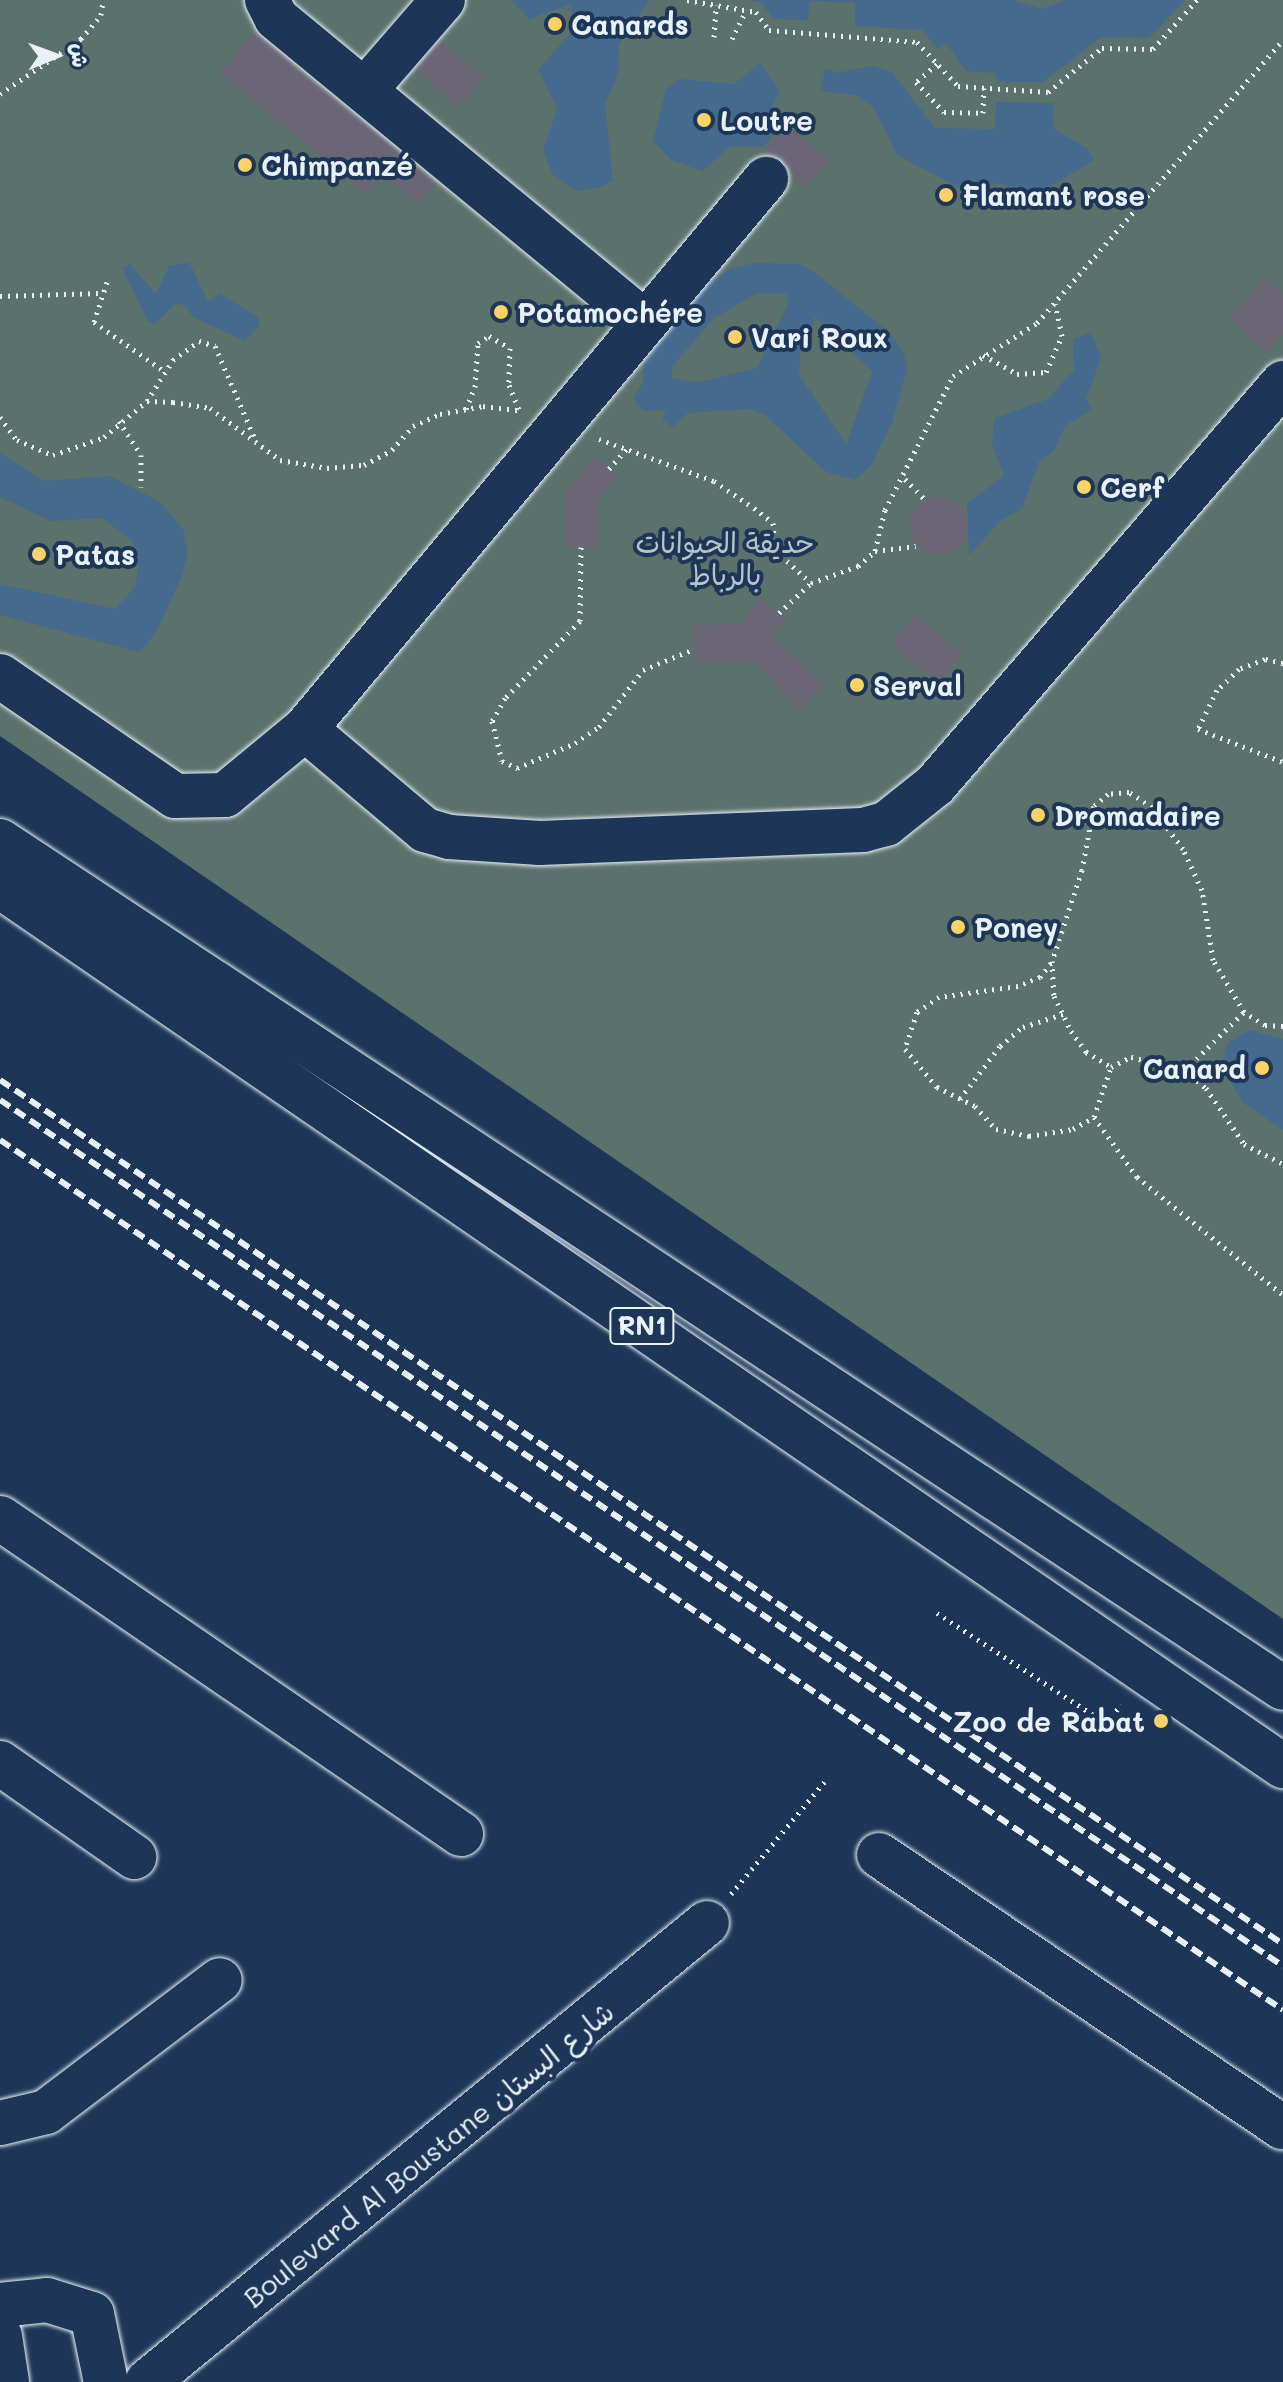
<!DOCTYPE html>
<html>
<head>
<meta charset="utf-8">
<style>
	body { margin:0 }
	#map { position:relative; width:1283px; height:2382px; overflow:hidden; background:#1d3557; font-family:Mali,"Playpen Sans Arabic",sans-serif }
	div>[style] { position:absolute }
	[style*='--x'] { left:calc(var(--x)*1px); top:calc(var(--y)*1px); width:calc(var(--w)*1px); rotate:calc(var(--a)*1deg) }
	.green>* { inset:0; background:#5b716c }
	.water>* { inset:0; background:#466a8d }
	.building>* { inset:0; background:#6a6676; transform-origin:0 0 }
	.round { border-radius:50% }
	.path>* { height:5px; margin-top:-2.5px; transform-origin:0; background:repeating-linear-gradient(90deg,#e8f1f8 0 2px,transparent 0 8px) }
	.roads { filter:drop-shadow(0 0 2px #e8f1f8) drop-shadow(0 0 2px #e8f1f8) }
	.minor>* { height:44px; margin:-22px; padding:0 22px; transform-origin:22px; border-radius:22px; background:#1d3557 }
	.highway>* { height:44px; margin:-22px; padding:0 22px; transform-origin:22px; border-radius:22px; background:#1d3557 }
	.rail>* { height:6px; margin-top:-3px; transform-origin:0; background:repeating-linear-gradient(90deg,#e8f1f8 0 12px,transparent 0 18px) }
	.dots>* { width:22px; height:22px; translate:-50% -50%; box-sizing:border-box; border:4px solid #1d3557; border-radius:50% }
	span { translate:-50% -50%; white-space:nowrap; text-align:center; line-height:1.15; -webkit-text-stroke:8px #1d3557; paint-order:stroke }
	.shield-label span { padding:2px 6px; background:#1d3557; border:2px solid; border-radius:6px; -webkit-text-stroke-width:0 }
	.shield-label { font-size:26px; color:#e8f1f8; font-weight:700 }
	.poi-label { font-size:28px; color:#e8f1f8; font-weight:700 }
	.left { translate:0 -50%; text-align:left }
	.right { translate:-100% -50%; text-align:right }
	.park-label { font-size:28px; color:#b7c4c7 }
	.street-label { font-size:28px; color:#e8f1f8 }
	.north { position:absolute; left:16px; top:16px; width:80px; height:80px; -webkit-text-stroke:6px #1d3557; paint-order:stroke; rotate:89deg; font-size:22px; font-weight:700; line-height:32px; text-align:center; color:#e8f1f8 }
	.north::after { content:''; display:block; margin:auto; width:28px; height:36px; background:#e8f1f8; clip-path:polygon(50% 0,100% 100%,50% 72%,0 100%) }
</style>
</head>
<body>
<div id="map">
	<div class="green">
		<i style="clip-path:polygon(0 0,1283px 0,1283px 1619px,0 736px)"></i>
	</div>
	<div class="water">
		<i style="clip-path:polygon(511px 0,649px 0,619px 44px,618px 75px,605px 104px,613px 180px,601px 187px,576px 191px,553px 175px,543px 150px,557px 109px,538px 69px,572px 32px,572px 4px,529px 19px)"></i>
		<i style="clip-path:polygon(749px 0,1013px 0,1041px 9px,1066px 0,1185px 0,1149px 38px,1101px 37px,1043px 82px,997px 82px,995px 73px,966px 71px,946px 43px,938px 49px,922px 30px,855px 26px,855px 3px,810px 1px,808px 20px,773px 19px,762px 3px)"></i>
		<i style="clip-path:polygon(760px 63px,780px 92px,771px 109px,781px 125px,763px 147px,730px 146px,703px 171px,671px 160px,653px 141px,666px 89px,680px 79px,734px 84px)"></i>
		<i style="clip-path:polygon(872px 66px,892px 72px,935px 128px,995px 129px,996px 102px,1053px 103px,1054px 129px,1087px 148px,1094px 160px,1032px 198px,1000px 183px,966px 191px,898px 156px,873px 107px,856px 95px,821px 91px,825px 68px,836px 73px)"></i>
		<i style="clip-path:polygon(189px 262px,208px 301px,220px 294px,257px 316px,260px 325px,245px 341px,193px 317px,185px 305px,175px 304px,155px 324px,148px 321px,122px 268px,130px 264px,156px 294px,169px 266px)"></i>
		<i style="clip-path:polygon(evenodd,755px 263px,800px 264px,814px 272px,890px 333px,904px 353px,907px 370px,892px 422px,871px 466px,855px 480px,826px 472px,765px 415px,750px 409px,688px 413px,673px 427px,662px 420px,666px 410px,644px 411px,633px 398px,643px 383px,644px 361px,699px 290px,729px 269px,755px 263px,786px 293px,789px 302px,757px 368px,696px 383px,672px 378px,672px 367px,714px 318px,756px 294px,786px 293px,755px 263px,815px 317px,872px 372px,846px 444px,799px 375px,800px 353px,815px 317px)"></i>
		<i style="clip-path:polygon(1091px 332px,1101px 358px,1086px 399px,1092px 409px,1065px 426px,1054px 451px,1039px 461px,1022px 509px,1001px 520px,969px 555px,967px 503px,1004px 476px,992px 444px,994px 418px,1048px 399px,1074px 370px,1073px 339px)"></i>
		<i style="clip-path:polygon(0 453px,44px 481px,110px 476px,160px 502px,183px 529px,188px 553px,182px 576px,155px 634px,139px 652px,0 615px,0 584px,115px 609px,136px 586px,138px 562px,133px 542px,102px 518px,51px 521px,0 497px)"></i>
		<i style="clip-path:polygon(1249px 1030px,1283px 1039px,1283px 1130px,1242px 1102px,1222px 1066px,1227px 1044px)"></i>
	</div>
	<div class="building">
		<i style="clip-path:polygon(255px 31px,436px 183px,418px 204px,384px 175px,367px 195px,220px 73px)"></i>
		<i style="left:441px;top:40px;width:57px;height:39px;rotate:41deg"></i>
		<i style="clip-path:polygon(786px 124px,829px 160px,804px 189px,783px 160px,762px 153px)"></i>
		<i style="clip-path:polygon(1265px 278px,1283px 294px,1283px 334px,1266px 353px,1229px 318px)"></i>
		<i style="clip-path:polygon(595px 457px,619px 477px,597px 503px,600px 546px,566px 548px,565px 492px)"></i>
		<i class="round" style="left:910px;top:497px;width:58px;height:58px"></i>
		<i style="clip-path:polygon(761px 597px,787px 621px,773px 637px,824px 685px,801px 710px,753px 661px,695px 664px,693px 625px,739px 624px)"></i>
		<i style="left:915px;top:614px;width:62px;height:38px;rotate:40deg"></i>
	</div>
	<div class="path">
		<i style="--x:687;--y:0;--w:70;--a:9.9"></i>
		<i style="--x:756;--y:12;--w:22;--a:54"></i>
		<i style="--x:769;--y:30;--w:148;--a:4.6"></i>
		<i style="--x:917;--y:42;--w:60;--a:47"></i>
		<i style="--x:958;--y:86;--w:90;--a:3.8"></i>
		<i style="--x:1048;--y:92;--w:70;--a:-39.2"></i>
		<i style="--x:1102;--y:48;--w:51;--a:1.1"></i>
		<i style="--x:1153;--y:49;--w:66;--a:-48.1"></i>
		<i style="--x:714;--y:37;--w:32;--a:-86"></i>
		<i style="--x:732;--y:39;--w:32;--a:-64"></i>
		<i style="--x:937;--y:64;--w:28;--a:139"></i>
		<i style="--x:916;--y:82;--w:41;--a:47"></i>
		<i style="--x:944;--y:112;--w:39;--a:1"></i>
		<i style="--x:983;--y:113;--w:25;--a:-88"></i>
		<i style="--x:0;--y:94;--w:98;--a:-34.2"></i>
		<i style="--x:81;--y:39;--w:31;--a:-50"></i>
		<i style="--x:101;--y:15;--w:15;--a:-82"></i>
		<i style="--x:107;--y:282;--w:42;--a:108"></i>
		<i style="--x:94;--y:322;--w:85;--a:35"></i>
		<i style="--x:0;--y:296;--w:101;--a:-1.7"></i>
		<i style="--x:983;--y:355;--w:39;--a:29"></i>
		<i style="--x:1017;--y:374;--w:29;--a:-4"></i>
		<i style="--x:1046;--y:372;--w:39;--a:-66"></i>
		<i style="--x:1062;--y:336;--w:33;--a:-102"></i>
		<i style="--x:147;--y:401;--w:49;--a:-57.6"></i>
		<i style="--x:173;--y:360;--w:32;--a:-36"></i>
		<i style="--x:199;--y:341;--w:17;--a:17"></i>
		<i style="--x:215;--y:346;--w:101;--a:66.7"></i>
		<i style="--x:466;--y:409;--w:24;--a:-68"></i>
		<i style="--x:475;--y:387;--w:44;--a:-86.1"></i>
		<i style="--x:478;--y:343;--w:13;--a:-32"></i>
		<i style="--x:489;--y:336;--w:24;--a:30"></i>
		<i style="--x:510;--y:348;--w:37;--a:92"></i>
		<i style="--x:509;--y:385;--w:27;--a:68"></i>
		<i style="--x:0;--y:417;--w:29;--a:54"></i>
		<i style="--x:17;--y:440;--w:39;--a:23"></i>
		<i style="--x:53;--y:455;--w:54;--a:-19.4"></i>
		<i style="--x:104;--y:437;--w:56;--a:-39.9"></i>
		<i style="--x:147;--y:401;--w:26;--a:2"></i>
		<i style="--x:173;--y:402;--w:37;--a:9"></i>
		<i style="--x:210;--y:408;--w:87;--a:36.6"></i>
		<i style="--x:280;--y:460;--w:48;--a:9.7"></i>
		<i style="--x:327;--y:468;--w:37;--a:-5"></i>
		<i style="--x:364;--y:465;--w:32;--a:-28"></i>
		<i style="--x:392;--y:450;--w:32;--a:-49"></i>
		<i style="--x:413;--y:426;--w:30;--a:-24"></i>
		<i style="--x:440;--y:414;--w:44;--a:-10.5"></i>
		<i style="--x:483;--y:406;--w:35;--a:7"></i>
		<i style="--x:119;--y:421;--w:40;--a:57.1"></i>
		<i style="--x:141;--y:455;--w:32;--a:90"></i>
		<i style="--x:599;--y:439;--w:122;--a:20.1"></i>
		<i style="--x:714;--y:481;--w:48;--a:34"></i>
		<i style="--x:754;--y:508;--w:24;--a:38"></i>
		<i style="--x:773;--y:523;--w:27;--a:86"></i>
		<i style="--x:775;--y:550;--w:49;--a:42.5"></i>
		<i style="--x:811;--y:583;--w:50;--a:-19.9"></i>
		<i style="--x:858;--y:566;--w:23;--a:-41"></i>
		<i style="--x:875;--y:551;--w:42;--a:-76.3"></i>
		<i style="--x:885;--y:510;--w:150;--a:-63.1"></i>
		<i style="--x:953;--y:376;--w:99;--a:-32.2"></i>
		<i style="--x:1037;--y:323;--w:375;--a:-49"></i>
		<i style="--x:609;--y:469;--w:28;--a:-49"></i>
		<i style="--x:905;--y:479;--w:29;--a:46"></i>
		<i style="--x:581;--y:547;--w:74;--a:90.8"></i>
		<i style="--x:580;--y:621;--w:107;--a:134.2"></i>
		<i style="--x:505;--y:698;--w:26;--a:119"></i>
		<i style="--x:492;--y:721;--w:41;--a:76"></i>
		<i style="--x:502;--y:761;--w:17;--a:25"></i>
		<i style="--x:517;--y:768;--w:63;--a:-23.3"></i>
		<i style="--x:575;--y:743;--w:29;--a:-34"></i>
		<i style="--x:599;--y:727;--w:72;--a:-52.3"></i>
		<i style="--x:643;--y:670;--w:55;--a:-22.4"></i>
		<i style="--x:875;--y:551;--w:41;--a:-7"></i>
		<i style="--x:779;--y:613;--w:44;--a:-43.2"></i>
		<i style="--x:1283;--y:663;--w:18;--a:-167"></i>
		<i style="--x:1265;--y:659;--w:28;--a:159"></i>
		<i style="--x:1239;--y:669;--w:30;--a:136"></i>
		<i style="--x:1217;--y:690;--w:43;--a:116"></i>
		<i style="--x:1198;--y:729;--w:91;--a:21.2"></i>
		<i style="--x:1051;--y:963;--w:18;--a:128"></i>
		<i style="--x:1040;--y:977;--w:24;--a:158"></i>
		<i style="--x:1018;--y:986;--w:80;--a:172.1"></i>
		<i style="--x:939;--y:997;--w:27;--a:146"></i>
		<i style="--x:917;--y:1012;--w:39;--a:108"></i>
		<i style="--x:905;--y:1049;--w:50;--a:49.9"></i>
		<i style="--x:937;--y:1087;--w:42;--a:26.6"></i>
		<i style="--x:975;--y:1106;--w:31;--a:48"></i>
		<i style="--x:996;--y:1129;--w:34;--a:12"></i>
		<i style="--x:1029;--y:1136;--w:45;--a:-9"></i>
		<i style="--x:1073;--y:1129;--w:24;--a:-30"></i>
		<i style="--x:1094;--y:1117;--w:53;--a:-71.2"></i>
		<i style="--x:1283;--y:1026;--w:18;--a:-177"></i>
		<i style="--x:1265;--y:1025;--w:25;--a:-148"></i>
		<i style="--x:1244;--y:1012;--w:61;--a:-120.8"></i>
		<i style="--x:1213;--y:960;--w:71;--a:-98.9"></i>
		<i style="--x:1202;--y:890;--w:45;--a:-114.9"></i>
		<i style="--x:1183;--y:849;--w:52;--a:-126.4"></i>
		<i style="--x:1152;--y:807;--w:27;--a:-147"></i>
		<i style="--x:1129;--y:792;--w:21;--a:175"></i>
		<i style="--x:1108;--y:794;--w:18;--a:139"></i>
		<i style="--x:1094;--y:806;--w:65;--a:100.6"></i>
		<i style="--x:1082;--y:870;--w:96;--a:108.2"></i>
		<i style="--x:1052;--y:961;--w:35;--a:87"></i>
		<i style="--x:1054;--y:996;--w:39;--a:64"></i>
		<i style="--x:1071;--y:1031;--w:26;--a:54"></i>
		<i style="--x:1086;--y:1052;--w:29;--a:31"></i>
		<i style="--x:1111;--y:1067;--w:22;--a:-27"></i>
		<i style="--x:1131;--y:1057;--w:56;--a:13.5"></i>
		<i style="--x:1185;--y:1070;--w:28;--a:41"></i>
		<i style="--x:1206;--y:1088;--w:68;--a:55.8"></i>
		<i style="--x:1244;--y:1144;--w:44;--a:27.1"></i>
		<i style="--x:1185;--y:1070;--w:83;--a:-44.5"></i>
		<i style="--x:960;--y:1099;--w:66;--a:-53"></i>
		<i style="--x:1000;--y:1046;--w:30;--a:-40"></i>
		<i style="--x:1023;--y:1027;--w:42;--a:-18"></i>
		<i style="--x:1094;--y:1117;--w:74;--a:54.4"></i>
		<i style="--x:1137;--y:1177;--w:188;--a:38.9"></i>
		<i style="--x:937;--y:1613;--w:203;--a:33.1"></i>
		<i style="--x:1107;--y:1724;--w:24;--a:-55"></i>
		<i style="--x:731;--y:1894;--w:147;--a:-50.2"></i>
	</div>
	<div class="roads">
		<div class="minor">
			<i style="--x:267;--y:0;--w:20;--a:63"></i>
			<i style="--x:276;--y:18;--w:475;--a:39.5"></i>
			<i style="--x:365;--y:90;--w:119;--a:-49.1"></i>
			<i style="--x:0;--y:676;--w:212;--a:34.4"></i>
			<i style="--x:175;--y:796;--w:50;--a:-1.1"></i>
			<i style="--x:225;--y:795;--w:104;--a:-39.5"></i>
			<i style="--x:305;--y:729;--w:157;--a:40.1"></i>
			<i style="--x:425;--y:830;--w:25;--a:16"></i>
			<i style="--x:449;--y:837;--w:91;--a:3.8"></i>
			<i style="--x:540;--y:843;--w:323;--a:-2.3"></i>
			<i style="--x:863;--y:830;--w:24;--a:-15"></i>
			<i style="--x:886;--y:824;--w:63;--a:-38.5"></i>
			<i style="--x:935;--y:785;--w:532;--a:-49.12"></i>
			<i style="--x:305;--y:729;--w:718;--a:-50.03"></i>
			<i style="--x:0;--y:1518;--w:559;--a:34.43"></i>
			<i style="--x:0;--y:1763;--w:164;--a:35"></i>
			<i style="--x:879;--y:1855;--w:487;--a:34"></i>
			<i style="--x:0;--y:2123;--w:47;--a:-13.4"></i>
			<i style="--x:46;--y:2112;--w:218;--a:-37.2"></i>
			<i style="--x:0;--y:2305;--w:47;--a:-6.1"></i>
			<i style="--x:47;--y:2300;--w:47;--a:17.3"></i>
			<i style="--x:92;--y:2314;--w:69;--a:78.4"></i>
			<i style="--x:0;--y:2336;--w:47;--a:81.3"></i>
			<i style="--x:147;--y:2382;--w:724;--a:-39.34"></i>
		</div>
		<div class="highway">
			<i style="--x:0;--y:841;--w:1537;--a:33.43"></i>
			<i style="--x:0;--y:886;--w:1556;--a:34.45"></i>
		</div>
	</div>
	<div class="rail">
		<i style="--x:0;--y:1080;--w:1547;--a:33.96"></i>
		<i style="--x:0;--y:1100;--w:1548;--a:34.02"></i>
		<i style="--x:0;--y:1140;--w:1550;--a:34.14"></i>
	</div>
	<div class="dots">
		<i style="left:555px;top:24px;background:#ffd166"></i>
		<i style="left:704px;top:120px;background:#ffd166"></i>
		<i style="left:245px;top:165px;background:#ffd166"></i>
		<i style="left:946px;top:195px;background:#ffd166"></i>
		<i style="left:501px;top:312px;background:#ffd166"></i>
		<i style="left:735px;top:337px;background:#ffd166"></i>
		<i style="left:1084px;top:487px;background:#ffd166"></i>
		<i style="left:39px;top:554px;background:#ffd166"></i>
		<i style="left:857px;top:685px;background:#ffd166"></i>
		<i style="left:1038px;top:815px;background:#ffd166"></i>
		<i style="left:958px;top:927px;background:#ffd166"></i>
		<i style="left:1262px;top:1068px;background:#ffd166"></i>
		<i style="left:1161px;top:1721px;background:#ffd166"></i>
	</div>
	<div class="shield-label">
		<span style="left:642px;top:1326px">RN1</span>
	</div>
	<div class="poi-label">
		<span class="left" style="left:571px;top:24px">Canards</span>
		<span class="left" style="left:720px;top:120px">Loutre</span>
		<span class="left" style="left:261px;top:165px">Chimpanzé</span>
		<span class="left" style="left:962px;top:195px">Flamant rose</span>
		<span class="left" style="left:517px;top:312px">Potamochére</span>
		<span class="left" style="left:751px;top:337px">Vari Roux</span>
		<span class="left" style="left:1100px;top:487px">Cerf</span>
		<span class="left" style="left:55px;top:554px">Patas</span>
		<span class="left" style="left:873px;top:685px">Serval</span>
		<span class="left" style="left:1054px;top:815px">Dromadaire</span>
		<span class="left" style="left:974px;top:927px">Poney</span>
		<span class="right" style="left:1246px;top:1068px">Canard</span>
		<span class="right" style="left:1145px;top:1721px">Zoo de Rabat</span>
	</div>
	<div class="park-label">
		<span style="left:725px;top:558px">حديقة الحيوانات<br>بالرباط</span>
	</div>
	<div class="street-label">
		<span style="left:428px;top:2154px;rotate:-39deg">Boulevard Al Boustane شارع البستان</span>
	</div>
	<div class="north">ش</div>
</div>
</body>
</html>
